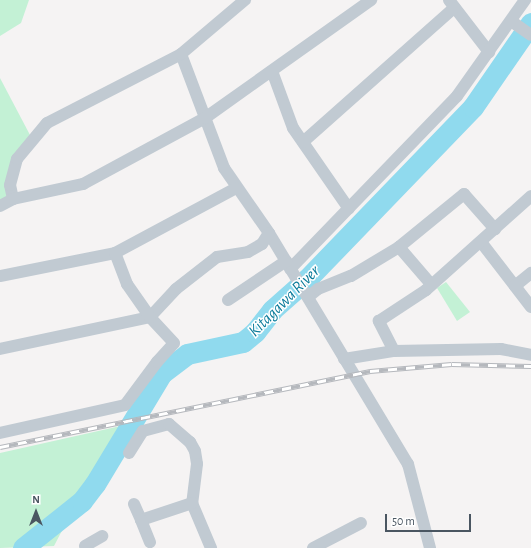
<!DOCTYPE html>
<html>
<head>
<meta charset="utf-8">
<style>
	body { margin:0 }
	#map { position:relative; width:531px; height:548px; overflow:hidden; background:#f5f3f3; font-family:"Alegreya Sans",sans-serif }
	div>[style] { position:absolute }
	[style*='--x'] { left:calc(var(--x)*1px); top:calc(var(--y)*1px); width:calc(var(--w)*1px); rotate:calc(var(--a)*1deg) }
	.green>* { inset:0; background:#c3f1d5 }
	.river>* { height:21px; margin:-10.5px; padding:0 10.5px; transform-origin:10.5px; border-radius:10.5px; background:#90daee }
	.minor>* { height:12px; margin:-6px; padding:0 6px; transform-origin:6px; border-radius:6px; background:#c1cad2 }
	.rail>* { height:4.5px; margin-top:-2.25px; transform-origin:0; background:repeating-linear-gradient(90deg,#fff 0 9px,#b5b8bd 0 18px); box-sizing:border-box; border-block:1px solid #b5b8bd }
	span { translate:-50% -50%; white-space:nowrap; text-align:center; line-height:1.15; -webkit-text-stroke:3px #fff; paint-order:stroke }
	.water-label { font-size:17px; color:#0c7c9b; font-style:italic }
	.north { position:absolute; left:16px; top:492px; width:40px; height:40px; -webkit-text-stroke:3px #fff; paint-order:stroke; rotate:0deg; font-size:11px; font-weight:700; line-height:16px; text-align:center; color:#4a5661 }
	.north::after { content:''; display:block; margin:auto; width:14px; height:18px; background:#4a5661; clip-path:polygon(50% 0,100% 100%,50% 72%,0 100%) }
	.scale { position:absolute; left:385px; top:514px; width:86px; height:18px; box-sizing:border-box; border:2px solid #4a5661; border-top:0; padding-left:5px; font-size:12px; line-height:14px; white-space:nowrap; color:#4a5661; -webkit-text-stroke:3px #fff; paint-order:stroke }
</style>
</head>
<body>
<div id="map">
	<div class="green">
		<i style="clip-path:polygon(0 0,29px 0,21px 23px,0 36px)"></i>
		<i style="clip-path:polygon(0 78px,30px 135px,8px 198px,0 203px)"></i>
		<i style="clip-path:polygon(446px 282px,470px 312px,457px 321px,437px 288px)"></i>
		<i style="clip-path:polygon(125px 425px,79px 498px,54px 546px,0 548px,0 453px)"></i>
	</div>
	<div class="river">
		<i style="--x:23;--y:548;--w:75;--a:-38.5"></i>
		<i style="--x:82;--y:501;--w:21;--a:-53"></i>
		<i style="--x:95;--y:484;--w:130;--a:-58.9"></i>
		<i style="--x:162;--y:373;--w:31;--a:-37"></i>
		<i style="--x:187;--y:354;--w:57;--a:-12.1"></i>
		<i style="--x:243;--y:342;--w:16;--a:-40"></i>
		<i style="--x:255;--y:332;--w:28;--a:-52"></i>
		<i style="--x:272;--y:310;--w:47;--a:-41.5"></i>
		<i style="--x:307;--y:279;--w:239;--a:-46"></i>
		<i style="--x:473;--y:107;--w:102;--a:-55.4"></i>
	</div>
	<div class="minor">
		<i style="--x:449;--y:0;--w:66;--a:52.4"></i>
		<i style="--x:511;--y:21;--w:24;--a:35"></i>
		<i style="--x:181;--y:54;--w:122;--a:69.3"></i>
		<i style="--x:224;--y:168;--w:79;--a:55.3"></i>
		<i style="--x:269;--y:233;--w:270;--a:59"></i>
		<i style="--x:408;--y:464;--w:87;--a:75.3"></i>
		<i style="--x:272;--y:71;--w:61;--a:69.8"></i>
		<i style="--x:293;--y:128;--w:98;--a:55.3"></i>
		<i style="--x:303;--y:142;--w:202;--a:-41.6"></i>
		<i style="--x:13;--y:199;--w:14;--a:-102"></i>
		<i style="--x:10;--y:185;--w:27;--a:-75"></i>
		<i style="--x:17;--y:159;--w:47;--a:-50.2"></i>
		<i style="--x:47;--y:123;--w:151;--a:-27.2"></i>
		<i style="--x:181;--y:54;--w:84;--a:-40.2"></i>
		<i style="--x:0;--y:206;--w:15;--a:-28"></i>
		<i style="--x:13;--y:199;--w:72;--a:-12.1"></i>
		<i style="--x:83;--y:184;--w:139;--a:-28.4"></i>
		<i style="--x:205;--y:118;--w:204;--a:-35.4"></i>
		<i style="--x:481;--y:242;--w:82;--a:52.4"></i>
		<i style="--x:399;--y:247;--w:48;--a:49.3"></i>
		<i style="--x:290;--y:269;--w:240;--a:-46"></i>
		<i style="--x:457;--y:96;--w:118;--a:-54.7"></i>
		<i style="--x:0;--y:276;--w:117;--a:-11.3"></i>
		<i style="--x:115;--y:253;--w:137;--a:-28.2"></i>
		<i style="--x:515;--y:286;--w:21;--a:-39"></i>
		<i style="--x:308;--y:297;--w:13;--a:-39"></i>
		<i style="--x:318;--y:289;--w:35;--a:-22"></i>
		<i style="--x:351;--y:276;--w:56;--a:-31.1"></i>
		<i style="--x:399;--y:247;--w:84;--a:-39.2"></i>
		<i style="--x:464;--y:194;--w:47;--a:48.5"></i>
		<i style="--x:228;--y:300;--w:70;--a:-33.9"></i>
		<i style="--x:0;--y:349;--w:153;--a:-12"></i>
		<i style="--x:150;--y:317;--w:38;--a:-47"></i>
		<i style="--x:176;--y:289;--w:52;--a:-38"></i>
		<i style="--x:217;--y:257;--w:31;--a:-9"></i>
		<i style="--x:248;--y:252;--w:16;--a:-30"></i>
		<i style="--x:262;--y:244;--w:13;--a:-58"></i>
		<i style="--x:394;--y:351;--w:34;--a:-117"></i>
		<i style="--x:379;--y:321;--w:56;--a:-33.4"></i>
		<i style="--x:426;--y:290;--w:141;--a:-41.8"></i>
		<i style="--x:344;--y:359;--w:51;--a:-9.1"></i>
		<i style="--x:394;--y:351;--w:107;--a:-1.1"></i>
		<i style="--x:501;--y:349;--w:31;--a:11"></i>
		<i style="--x:0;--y:433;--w:128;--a:-12.6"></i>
		<i style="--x:125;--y:405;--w:54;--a:-53.3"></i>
		<i style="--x:157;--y:362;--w:25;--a:-48"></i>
		<i style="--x:174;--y:343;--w:35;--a:-133"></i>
		<i style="--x:150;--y:317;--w:40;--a:-124.9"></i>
		<i style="--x:127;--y:284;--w:33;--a:-111"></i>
		<i style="--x:129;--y:453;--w:26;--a:-58"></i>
		<i style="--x:143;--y:431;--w:27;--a:-15"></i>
		<i style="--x:169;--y:424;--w:28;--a:41"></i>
		<i style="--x:190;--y:442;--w:10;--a:61"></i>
		<i style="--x:195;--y:451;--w:13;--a:81"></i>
		<i style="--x:197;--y:464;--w:39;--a:97"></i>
		<i style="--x:192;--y:503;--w:49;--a:67.1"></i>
		<i style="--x:134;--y:504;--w:17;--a:66"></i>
		<i style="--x:141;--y:520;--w:54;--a:-18.4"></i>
		<i style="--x:141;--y:520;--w:24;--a:68"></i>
		<i style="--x:85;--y:546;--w:20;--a:-30"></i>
		<i style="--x:313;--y:548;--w:54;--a:-27.5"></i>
	</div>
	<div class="rail">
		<i style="--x:0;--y:447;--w:378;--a:-11.6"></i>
		<i style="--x:370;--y:371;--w:82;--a:-4.9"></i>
		<i style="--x:452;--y:364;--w:79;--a:1.5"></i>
	</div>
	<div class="water-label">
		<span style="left:284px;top:301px;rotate:-45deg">Kitagawa River</span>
	</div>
	<div class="north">N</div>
	<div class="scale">50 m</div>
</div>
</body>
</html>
